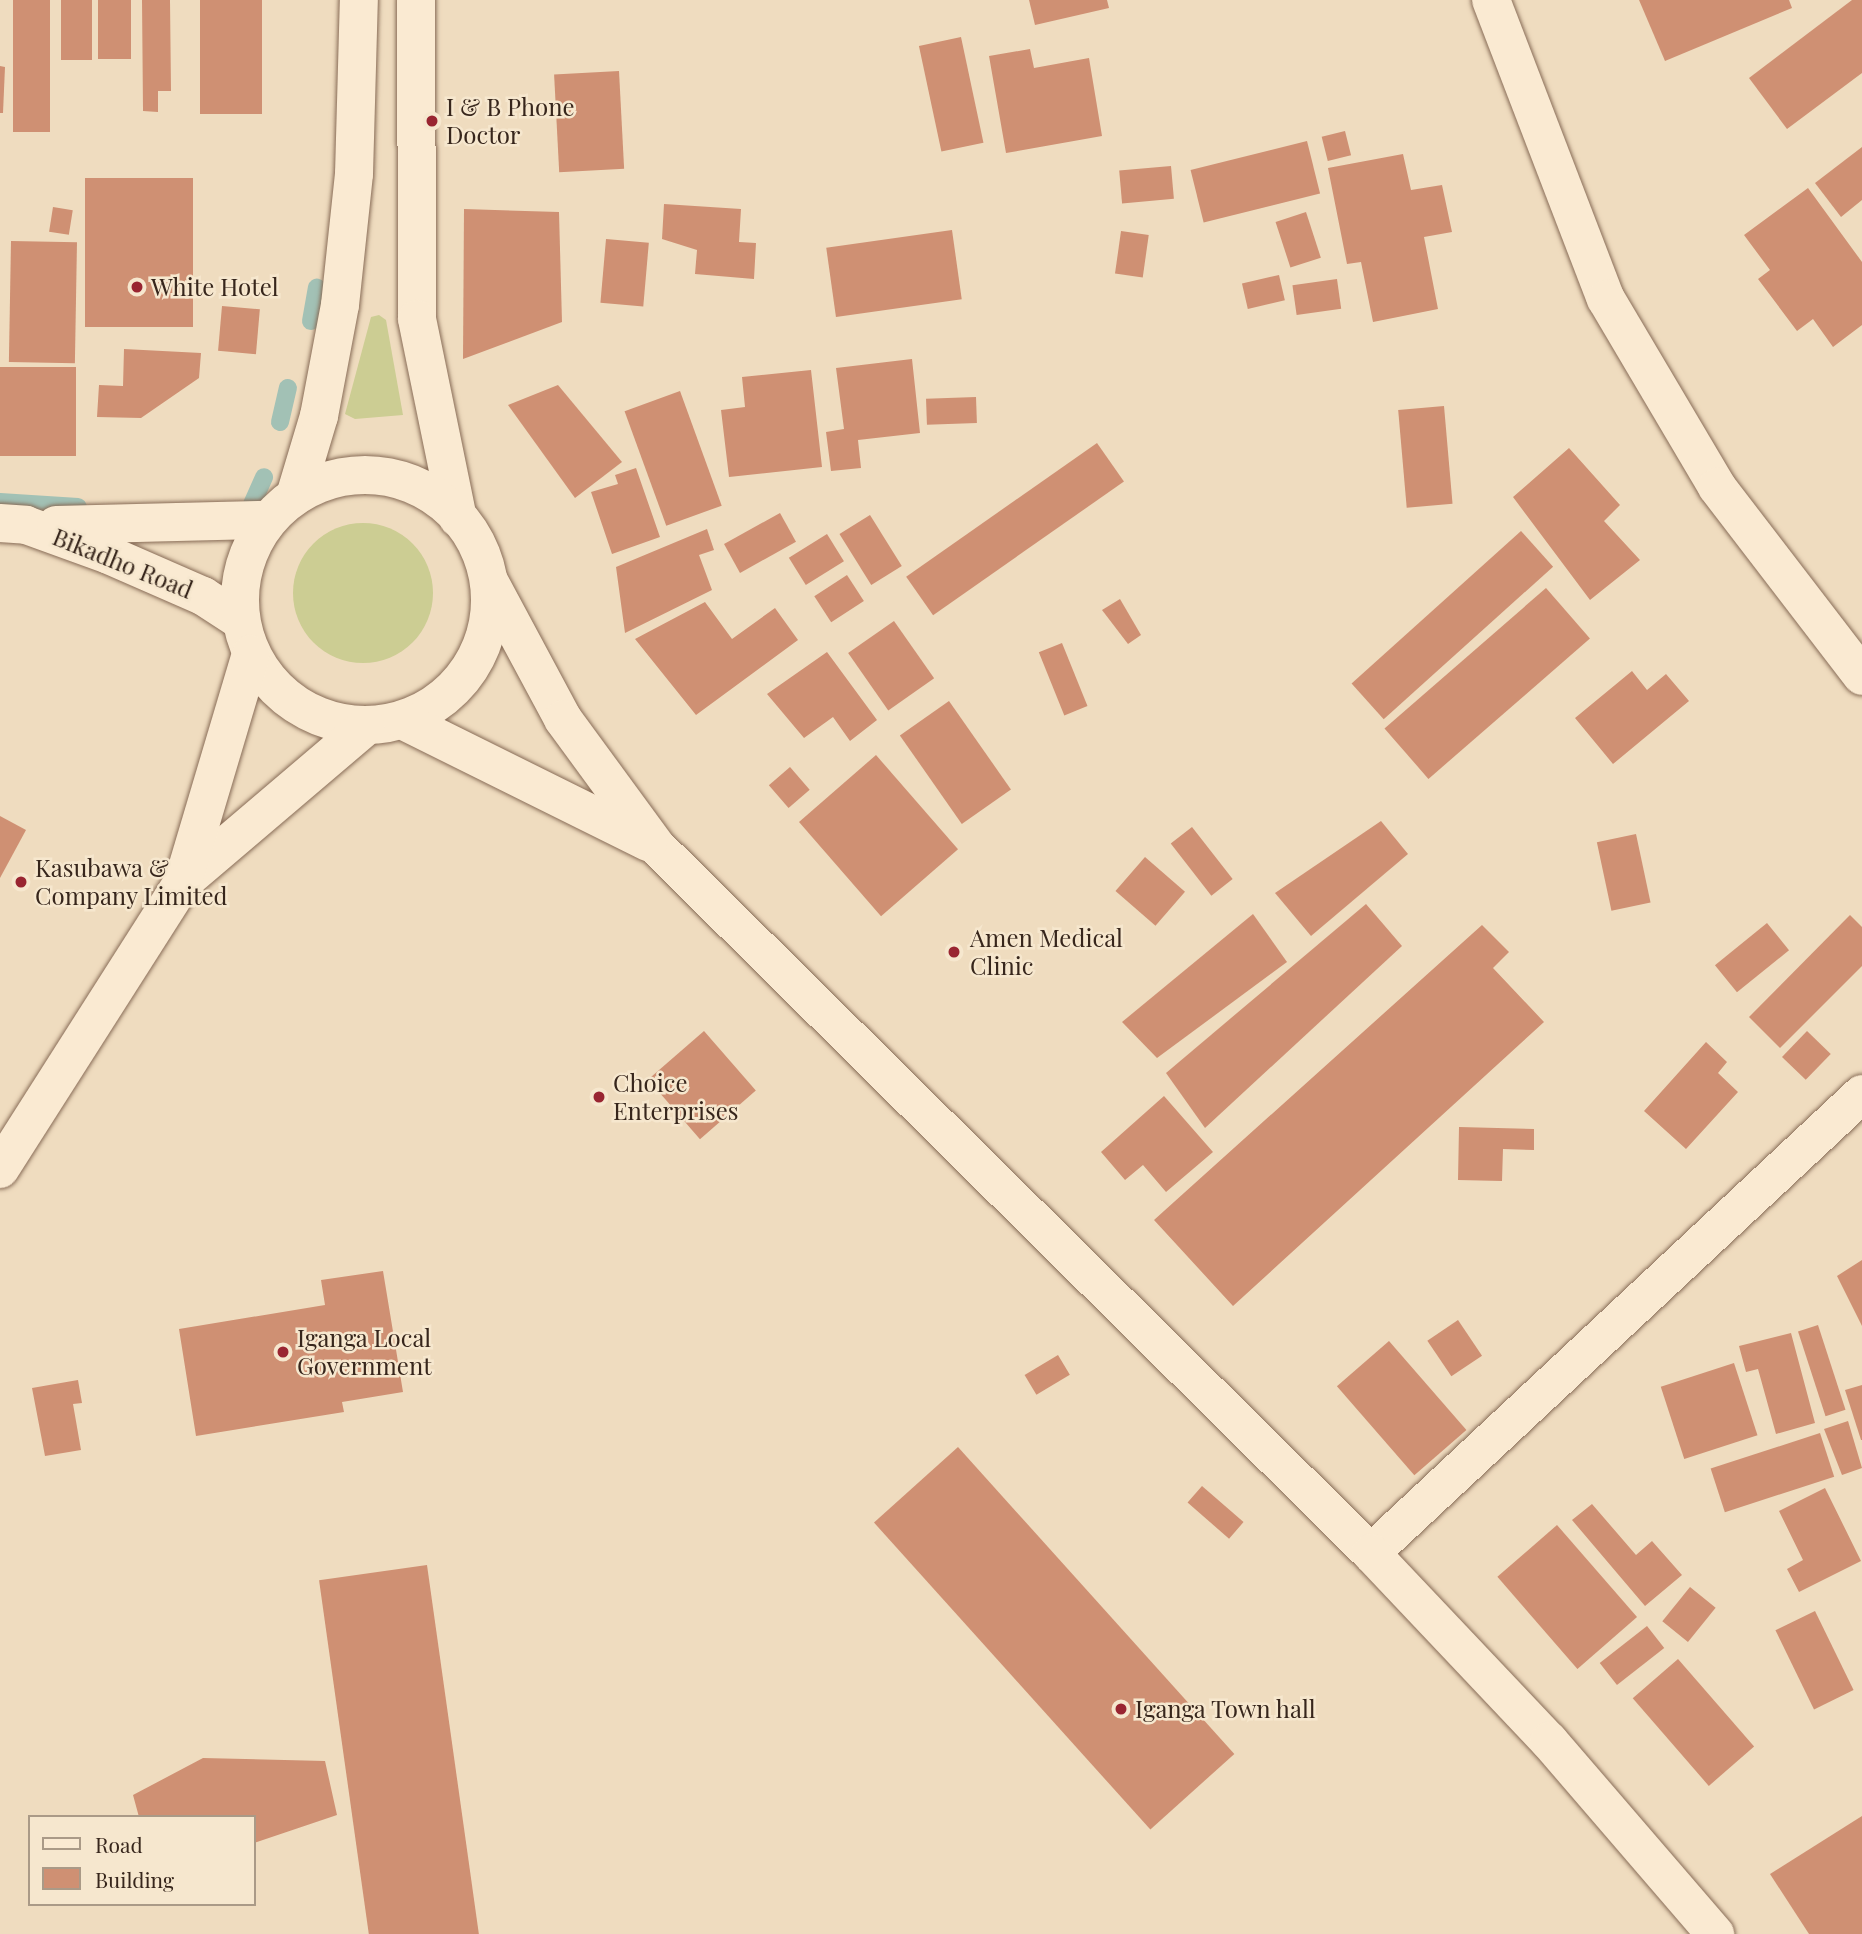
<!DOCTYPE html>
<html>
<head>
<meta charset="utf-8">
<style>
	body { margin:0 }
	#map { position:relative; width:1862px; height:1934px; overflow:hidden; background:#efdcbf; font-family:"Playfair Display",serif }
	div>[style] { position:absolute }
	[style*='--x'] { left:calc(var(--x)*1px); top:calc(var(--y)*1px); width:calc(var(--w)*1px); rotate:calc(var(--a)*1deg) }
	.green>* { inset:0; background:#cccd93 }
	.round { border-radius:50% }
	.stream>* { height:18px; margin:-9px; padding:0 9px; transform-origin:9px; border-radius:9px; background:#a2c1b5 }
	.building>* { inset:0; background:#cf9073; transform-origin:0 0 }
	.roads { filter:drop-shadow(0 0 2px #886c57) drop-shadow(0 0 2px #886c57) }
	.street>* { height:38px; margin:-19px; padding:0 19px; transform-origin:19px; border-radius:19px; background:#faead2 }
	.secondary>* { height:38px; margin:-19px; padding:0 19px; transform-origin:19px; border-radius:19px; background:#faead2 }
	.secondary>.ring { margin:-19px; padding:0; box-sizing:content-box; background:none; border:38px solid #faead2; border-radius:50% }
	.dots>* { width:19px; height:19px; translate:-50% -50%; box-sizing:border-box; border:4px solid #f6e7ce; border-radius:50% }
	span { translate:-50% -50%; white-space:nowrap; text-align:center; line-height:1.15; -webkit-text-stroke:5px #f6e7ce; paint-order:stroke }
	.poi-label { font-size:24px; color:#37261c }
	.left { translate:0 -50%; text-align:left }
	.street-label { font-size:24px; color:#37261c }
	.legend { position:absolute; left:28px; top:1815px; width:228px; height:91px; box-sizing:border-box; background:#f6e7ce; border:2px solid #aa9a87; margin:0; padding:9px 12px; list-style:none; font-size:21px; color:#37261c }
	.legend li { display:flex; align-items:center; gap:14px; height:35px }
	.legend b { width:35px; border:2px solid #aa9a87 }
</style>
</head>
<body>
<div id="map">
	<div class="green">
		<i style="clip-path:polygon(379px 315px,386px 320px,403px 415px,355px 419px,345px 414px,371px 317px)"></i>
		<i class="round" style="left:293px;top:523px;width:140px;height:140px"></i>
	</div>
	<div class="stream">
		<i style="--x:311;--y:321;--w:34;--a:-80"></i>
		<i style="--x:280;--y:422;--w:35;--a:-77"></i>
		<i style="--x:0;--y:502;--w:78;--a:3.7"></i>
		<i style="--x:238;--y:515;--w:12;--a:-20"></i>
		<i style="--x:249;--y:511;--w:37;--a:-66"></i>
	</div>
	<div class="building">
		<i style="left:13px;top:0;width:37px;height:132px"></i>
		<i style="left:61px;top:0;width:31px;height:60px"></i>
		<i style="left:98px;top:0;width:33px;height:59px"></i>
		<i style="clip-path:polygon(142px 0,170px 0,171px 91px,158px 91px,158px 112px,143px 111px)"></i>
		<i style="left:200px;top:0;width:62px;height:114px"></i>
		<i style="clip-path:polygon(1029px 0,1107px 0,1109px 8px,1035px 25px)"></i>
		<i style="clip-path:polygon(1639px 0,1789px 0,1792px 8px,1665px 61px)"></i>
		<i style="clip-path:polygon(1852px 0,1862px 0,1862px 73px,1787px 129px,1749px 78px)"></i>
		<i style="left:961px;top:37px;width:108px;height:43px;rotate:78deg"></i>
		<i style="clip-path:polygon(1030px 49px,1034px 68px,1089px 58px,1102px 136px,1006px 153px,989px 56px)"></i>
		<i style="clip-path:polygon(0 66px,5px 67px,3px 113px,0 113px)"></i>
		<i style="left:619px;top:71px;width:98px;height:65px;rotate:87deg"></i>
		<i style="left:1345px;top:131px;width:25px;height:24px;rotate:76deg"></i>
		<i style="left:1307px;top:141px;width:54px;height:120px;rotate:76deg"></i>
		<i style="clip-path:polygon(1862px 147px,1862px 200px,1841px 217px,1815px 183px)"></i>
		<i style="clip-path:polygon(1403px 154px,1411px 190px,1442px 185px,1452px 232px,1424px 237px,1438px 309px,1373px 322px,1361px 262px,1347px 264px,1328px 168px)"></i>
		<i style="left:1171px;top:166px;width:33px;height:52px;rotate:85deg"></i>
		<i style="left:85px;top:178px;width:108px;height:149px"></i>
		<i style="clip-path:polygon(1808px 188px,1862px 262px,1862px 325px,1833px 347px,1813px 319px,1797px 331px,1758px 279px,1770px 270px,1744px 235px)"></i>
		<i style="clip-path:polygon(664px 204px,741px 209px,739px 242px,756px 243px,754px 279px,695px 274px,697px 250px,662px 239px)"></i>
		<i style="left:53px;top:207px;width:20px;height:25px;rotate:9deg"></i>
		<i style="clip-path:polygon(464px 209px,559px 212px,562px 322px,463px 359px)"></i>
		<i style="left:1306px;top:212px;width:48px;height:32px;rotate:72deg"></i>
		<i style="left:952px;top:230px;width:70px;height:127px;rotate:82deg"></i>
		<i style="left:1121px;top:231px;width:28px;height:43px;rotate:8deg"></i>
		<i style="left:606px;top:239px;width:43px;height:64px;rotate:5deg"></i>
		<i style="left:11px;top:241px;width:66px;height:121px;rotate:1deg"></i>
		<i style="left:1279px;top:275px;width:26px;height:38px;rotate:77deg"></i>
		<i style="left:1337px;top:279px;width:30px;height:45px;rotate:82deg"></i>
		<i style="left:222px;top:306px;width:38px;height:45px;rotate:5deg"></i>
		<i style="clip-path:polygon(124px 349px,201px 353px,199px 378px,141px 418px,97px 417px,99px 385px,123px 386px)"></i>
		<i style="clip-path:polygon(912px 359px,920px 433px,858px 440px,861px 468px,831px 471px,826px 432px,844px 429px,836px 368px)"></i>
		<i style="left:0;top:367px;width:76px;height:89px"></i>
		<i style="clip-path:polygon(811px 370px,822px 467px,729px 477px,721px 410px,745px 407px,742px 377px)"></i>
		<i style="clip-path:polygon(558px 385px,622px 462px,575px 498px,508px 405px)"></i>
		<i style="left:680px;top:391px;width:122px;height:59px;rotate:70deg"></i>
		<i style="left:976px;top:397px;width:26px;height:50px;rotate:88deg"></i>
		<i style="left:1444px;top:406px;width:98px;height:46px;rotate:85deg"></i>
		<i style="left:1097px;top:443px;width:47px;height:233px;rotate:55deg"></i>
		<i style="clip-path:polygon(1569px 448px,1620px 505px,1604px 521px,1640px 560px,1590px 600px,1513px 497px)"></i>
		<i style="clip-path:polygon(636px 468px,660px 537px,612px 554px,591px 492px,618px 484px,615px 475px)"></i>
		<i style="left:780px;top:513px;width:33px;height:64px;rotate:61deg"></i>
		<i style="left:870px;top:515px;width:60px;height:36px;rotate:58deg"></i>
		<i style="clip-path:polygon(707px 529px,714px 550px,699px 555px,712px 590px,625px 633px,616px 567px)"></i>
		<i style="left:1521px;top:531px;width:48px;height:228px;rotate:48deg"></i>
		<i style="left:827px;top:534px;width:32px;height:45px;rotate:58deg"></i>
		<i style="left:847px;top:575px;width:31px;height:39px;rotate:57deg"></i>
		<i style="left:1546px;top:588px;width:67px;height:214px;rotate:49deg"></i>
		<i style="clip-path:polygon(1120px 599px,1141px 635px,1128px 644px,1102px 610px)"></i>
		<i style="clip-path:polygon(705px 602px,732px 639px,775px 608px,798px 640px,696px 715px,635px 639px)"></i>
		<i style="left:894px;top:621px;width:70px;height:56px;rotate:55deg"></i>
		<i style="left:1062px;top:643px;width:68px;height:25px;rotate:68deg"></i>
		<i style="clip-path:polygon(827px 652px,877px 720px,850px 741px,833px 717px,804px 738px,767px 694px)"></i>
		<i style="clip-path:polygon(1632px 671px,1647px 690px,1666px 674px,1689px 701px,1613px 764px,1575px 718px)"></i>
		<i style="left:949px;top:701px;width:108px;height:60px;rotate:55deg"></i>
		<i style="left:876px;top:755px;width:125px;height:102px;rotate:49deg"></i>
		<i style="left:790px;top:767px;width:30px;height:28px;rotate:49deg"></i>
		<i style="clip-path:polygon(0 816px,26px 830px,0 878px)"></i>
		<i style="clip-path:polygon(1381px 821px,1408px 854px,1311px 936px,1275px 893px)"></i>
		<i style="left:1192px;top:827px;width:66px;height:27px;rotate:52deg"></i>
		<i style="left:1636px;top:834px;width:70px;height:40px;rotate:78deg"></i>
		<i style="left:1145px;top:857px;width:53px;height:45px;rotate:41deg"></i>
		<i style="clip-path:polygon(1366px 904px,1402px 946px,1205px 1128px,1166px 1073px)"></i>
		<i style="clip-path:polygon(1253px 914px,1287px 962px,1157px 1058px,1122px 1022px)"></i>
		<i style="clip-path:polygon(1850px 915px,1862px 927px,1862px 966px,1780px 1048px,1749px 1017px)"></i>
		<i style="left:1767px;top:923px;width:35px;height:67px;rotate:51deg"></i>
		<i style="clip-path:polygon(1482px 925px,1509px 952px,1493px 968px,1544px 1022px,1233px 1306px,1154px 1220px)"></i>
		<i style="left:704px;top:1031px;width:79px;height:74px;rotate:49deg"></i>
		<i style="left:1807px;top:1031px;width:33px;height:36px;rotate:44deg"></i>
		<i style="clip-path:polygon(1706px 1042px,1727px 1062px,1718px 1073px,1738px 1092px,1686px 1149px,1644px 1111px)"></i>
		<i style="clip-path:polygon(1164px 1096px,1213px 1152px,1166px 1192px,1143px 1165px,1125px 1180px,1101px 1152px)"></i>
		<i style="clip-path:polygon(1459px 1127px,1534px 1129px,1534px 1150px,1503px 1149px,1502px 1181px,1458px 1180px)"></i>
		<i style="clip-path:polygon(1862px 1260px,1862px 1326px,1837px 1276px)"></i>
		<i style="clip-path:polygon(383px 1271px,403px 1392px,342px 1402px,344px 1412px,196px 1436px,179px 1329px,325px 1305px,321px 1280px)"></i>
		<i style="left:1458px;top:1320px;width:43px;height:37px;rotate:56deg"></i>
		<i style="left:1818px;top:1325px;width:89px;height:21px;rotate:72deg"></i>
		<i style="clip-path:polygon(1791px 1333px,1815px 1423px,1776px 1434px,1758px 1369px,1746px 1372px,1739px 1346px)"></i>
		<i style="left:1389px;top:1341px;width:118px;height:69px;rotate:49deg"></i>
		<i style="left:1058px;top:1355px;width:23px;height:39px;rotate:59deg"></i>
		<i style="left:1734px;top:1363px;width:76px;height:77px;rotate:72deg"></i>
		<i style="clip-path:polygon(78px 1380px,82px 1403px,73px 1404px,81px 1450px,45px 1456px,32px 1388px)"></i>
		<i style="clip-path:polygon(1862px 1385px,1862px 1440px,1861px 1440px,1845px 1390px)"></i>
		<i style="clip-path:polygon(1848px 1421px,1862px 1468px,1842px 1475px,1824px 1429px)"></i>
		<i style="left:1820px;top:1433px;width:46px;height:115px;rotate:72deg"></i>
		<i style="left:958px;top:1447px;width:413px;height:113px;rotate:48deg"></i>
		<i style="left:1202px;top:1486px;width:55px;height:22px;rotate:41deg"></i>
		<i style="clip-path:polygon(1825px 1488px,1861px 1561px,1799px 1592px,1787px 1569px,1803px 1560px,1779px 1511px)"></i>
		<i style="clip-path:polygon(1592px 1504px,1636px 1555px,1652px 1541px,1682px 1575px,1645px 1606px,1572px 1520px)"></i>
		<i style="left:1557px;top:1525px;width:122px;height:79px;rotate:49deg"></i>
		<i style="left:427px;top:1565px;width:373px;height:109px;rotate:82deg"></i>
		<i style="left:1690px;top:1587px;width:33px;height:44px;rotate:39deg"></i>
		<i style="left:1815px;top:1611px;width:88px;height:44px;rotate:64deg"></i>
		<i style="left:1647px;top:1626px;width:28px;height:60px;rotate:52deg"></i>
		<i style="left:1678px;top:1659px;width:116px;height:60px;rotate:49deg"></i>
		<i style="clip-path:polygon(203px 1758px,325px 1761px,337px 1815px,254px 1843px,254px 1817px,139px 1817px,133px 1795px)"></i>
		<i style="clip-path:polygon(1862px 1816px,1862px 1934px,1809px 1934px,1770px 1874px)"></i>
	</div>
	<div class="roads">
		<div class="street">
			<i style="--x:1491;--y:0;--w:320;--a:69"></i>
			<i style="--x:1606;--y:299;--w:218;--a:59.4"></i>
			<i style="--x:1717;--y:487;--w:238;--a:52.5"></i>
			<i style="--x:0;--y:523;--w:26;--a:4"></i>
			<i style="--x:26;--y:525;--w:88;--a:19.9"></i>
			<i style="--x:109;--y:555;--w:103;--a:23.6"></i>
			<i style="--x:203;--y:596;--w:44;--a:33"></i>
			<i style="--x:56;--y:525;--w:212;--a:-1.4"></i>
			<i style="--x:1371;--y:1553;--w:672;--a:-43.07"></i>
		</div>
		<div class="secondary">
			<i style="--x:416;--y:0;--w:319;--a:89.8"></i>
			<i style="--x:417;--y:319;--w:203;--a:78.4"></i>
			<i class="ring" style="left:240px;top:475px;width:212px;height:212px"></i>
			<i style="--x:295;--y:496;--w:84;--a:-73.3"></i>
			<i style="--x:319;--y:416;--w:113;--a:-79.3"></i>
			<i style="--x:340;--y:305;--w:132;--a:-83.9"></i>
			<i style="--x:354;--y:174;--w:174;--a:-88.4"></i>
			<i style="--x:489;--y:581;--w:157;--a:61.8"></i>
			<i style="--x:563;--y:719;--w:157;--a:53.8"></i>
			<i style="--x:656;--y:846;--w:1006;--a:44.68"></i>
			<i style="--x:1371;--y:1553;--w:259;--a:46.6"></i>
			<i style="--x:1549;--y:1741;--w:255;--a:49.3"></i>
			<i style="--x:402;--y:720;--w:275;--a:26.4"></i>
			<i style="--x:183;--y:882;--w:240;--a:-40.4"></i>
			<i style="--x:0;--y:1169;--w:340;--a:-57.5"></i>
			<i style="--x:183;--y:882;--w:238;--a:-73.4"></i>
		</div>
	</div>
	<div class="dots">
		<i style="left:432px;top:121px;background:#992531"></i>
		<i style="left:137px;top:287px;background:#992531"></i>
		<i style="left:21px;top:882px;background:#992531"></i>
		<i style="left:954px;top:952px;background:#992531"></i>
		<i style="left:599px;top:1097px;background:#992531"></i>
		<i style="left:283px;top:1352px;background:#992531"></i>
		<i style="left:1121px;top:1709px;background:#992531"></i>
	</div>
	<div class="poi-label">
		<span class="left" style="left:446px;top:121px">I &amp; B Phone<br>Doctor</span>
		<span class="left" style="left:151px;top:287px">White Hotel</span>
		<span class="left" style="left:35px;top:882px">Kasubawa &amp;<br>Company Limited</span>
		<span class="left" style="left:970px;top:952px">Amen Medical<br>Clinic</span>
		<span class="left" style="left:613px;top:1097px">Choice<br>Enterprises</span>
		<span class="left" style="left:297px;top:1352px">Iganga Local<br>Government</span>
		<span class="left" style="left:1135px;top:1709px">Iganga Town hall</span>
	</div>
	<div class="street-label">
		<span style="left:123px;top:563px;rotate:22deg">Bikadho Road</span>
	</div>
	<ul class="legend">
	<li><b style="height:9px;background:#faead2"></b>Road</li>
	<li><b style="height:19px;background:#cf9073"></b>Building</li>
	</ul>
</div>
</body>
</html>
